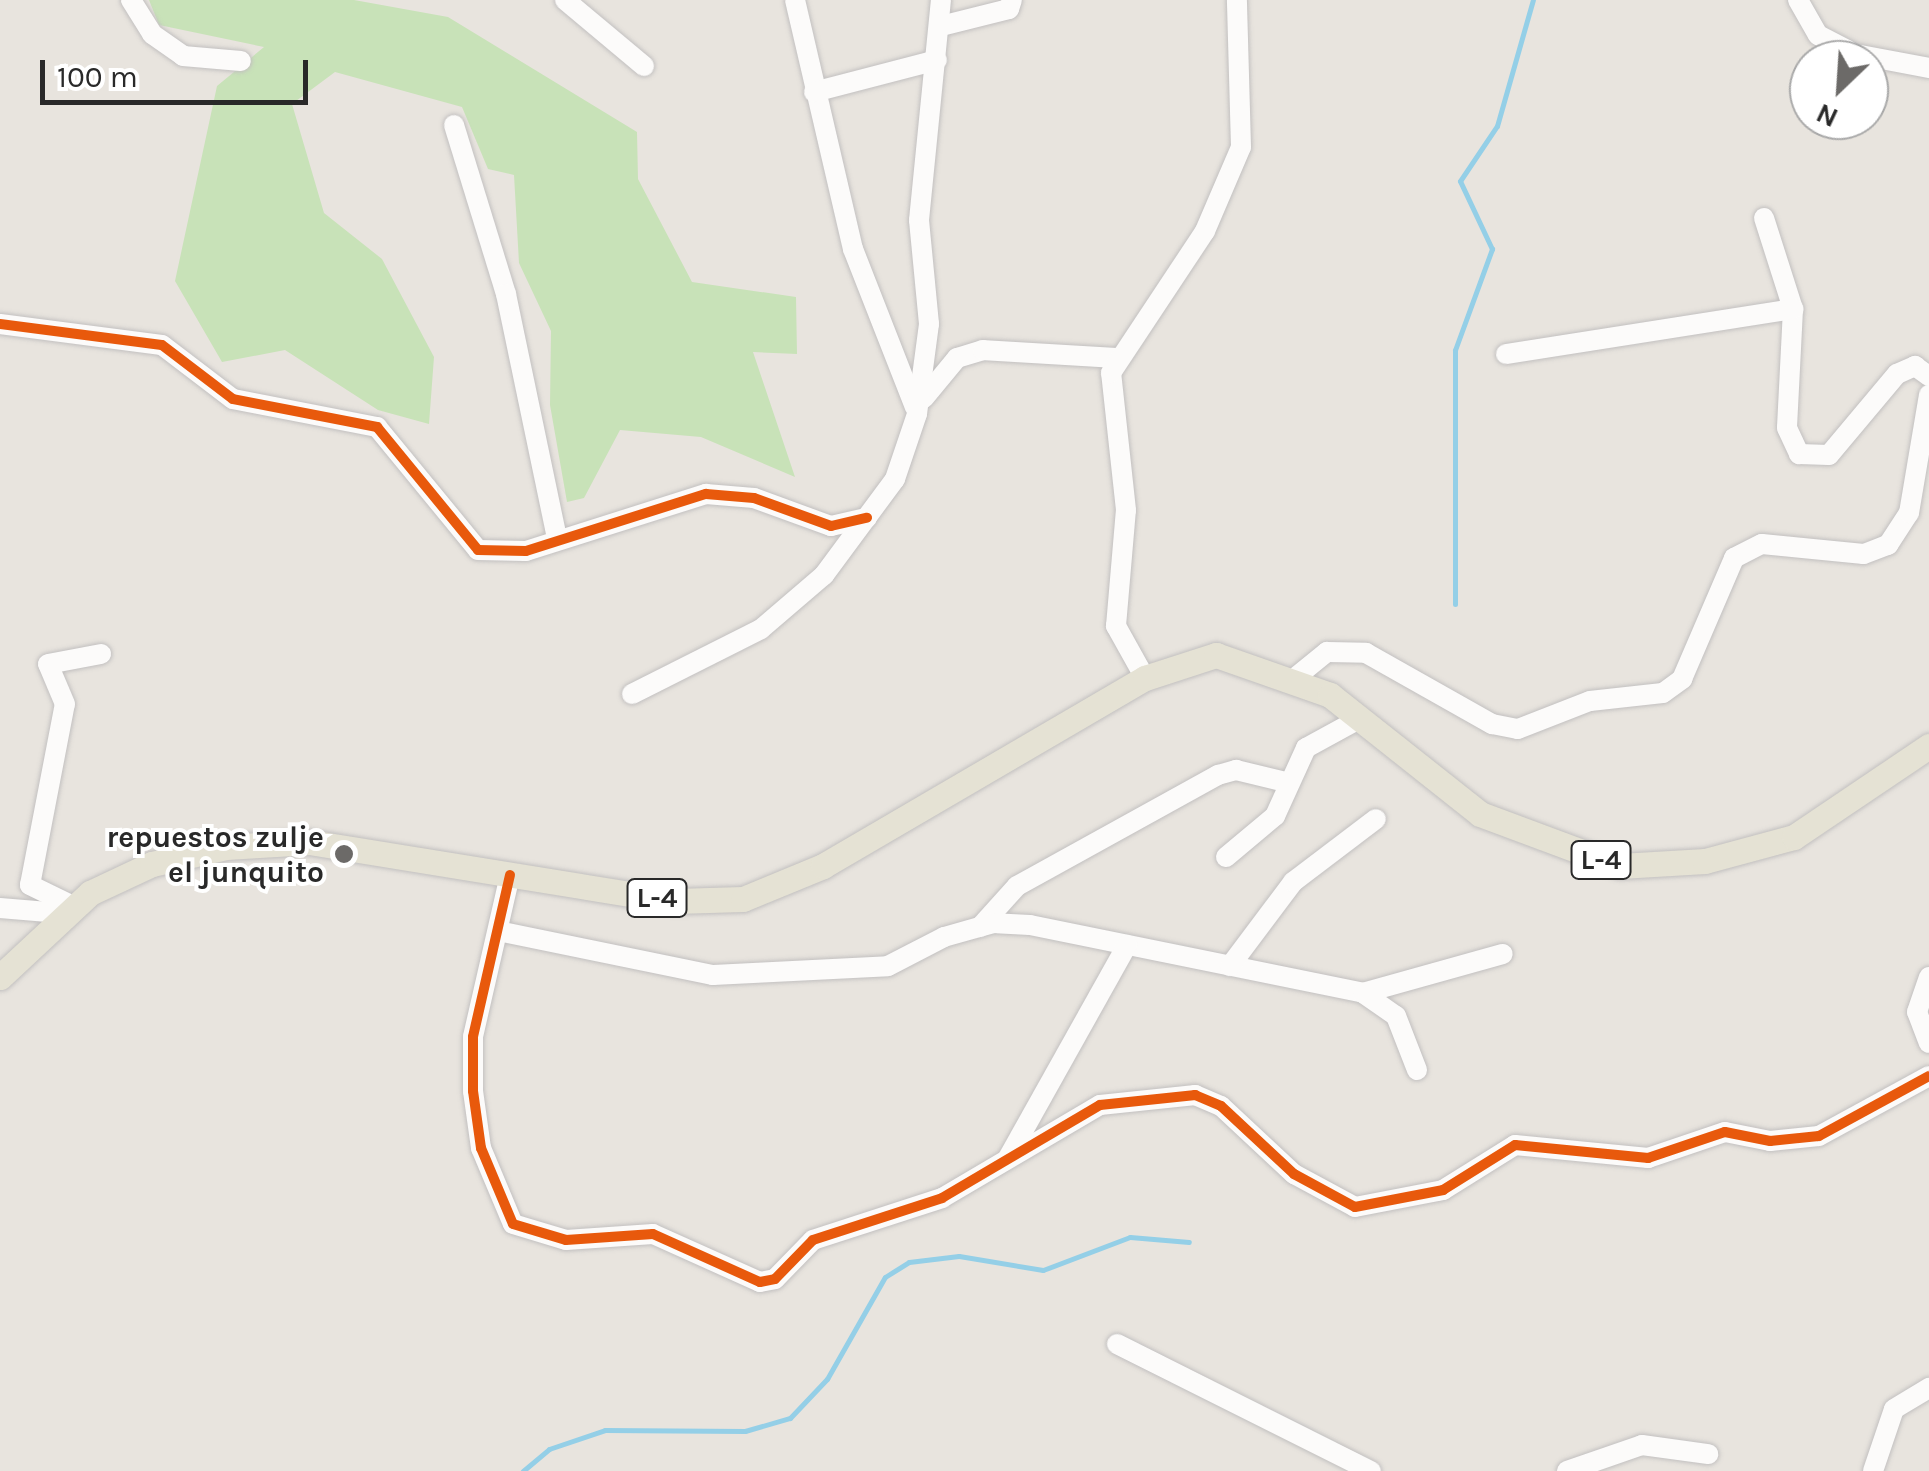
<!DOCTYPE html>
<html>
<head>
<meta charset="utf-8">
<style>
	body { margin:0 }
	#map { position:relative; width:1929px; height:1471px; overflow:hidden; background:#e8e4de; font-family:Karla,sans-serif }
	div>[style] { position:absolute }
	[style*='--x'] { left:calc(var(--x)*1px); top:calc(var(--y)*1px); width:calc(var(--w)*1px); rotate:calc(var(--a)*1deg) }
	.green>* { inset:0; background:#c8e2b8 }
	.stream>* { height:5px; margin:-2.5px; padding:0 2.5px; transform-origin:2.5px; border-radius:2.5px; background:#94cfe7 }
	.roads { filter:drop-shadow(0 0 2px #c2c0c0) drop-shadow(0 0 2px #c2c0c0) }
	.minor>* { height:20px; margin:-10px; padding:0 10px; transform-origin:10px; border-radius:10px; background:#fcfbfa }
	.major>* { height:25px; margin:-12.5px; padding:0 12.5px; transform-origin:12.5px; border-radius:12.5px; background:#e5e2d4 }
	.cycleway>* { height:10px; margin:-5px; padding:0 5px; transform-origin:5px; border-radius:5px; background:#e8590c }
	.dots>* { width:28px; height:28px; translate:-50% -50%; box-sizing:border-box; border:5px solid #fff; border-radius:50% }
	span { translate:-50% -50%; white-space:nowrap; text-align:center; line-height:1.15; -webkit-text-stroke:8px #fff; paint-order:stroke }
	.shield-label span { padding:2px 8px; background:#fff; border:2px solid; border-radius:8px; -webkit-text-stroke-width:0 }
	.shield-label { font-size:28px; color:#292929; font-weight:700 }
	.poi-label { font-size:30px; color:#292929; font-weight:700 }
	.right { translate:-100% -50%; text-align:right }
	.north { position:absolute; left:1789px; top:40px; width:100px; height:100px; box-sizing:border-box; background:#fff; border:2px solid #a9a9a9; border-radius:50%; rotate:205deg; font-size:28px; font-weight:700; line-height:40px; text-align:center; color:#292929 }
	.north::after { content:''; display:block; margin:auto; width:35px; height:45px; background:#6c6a68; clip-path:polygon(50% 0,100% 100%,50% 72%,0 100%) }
	.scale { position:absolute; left:40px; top:60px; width:268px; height:45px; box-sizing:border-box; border:5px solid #292929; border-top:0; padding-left:12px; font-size:30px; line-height:35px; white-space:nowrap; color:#292929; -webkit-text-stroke:8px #fff; paint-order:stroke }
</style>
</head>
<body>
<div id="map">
	<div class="green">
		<i style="clip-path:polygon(149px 0,354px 0,448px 17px,637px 132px,638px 179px,692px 282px,796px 297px,797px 354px,753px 352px,795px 477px,701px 437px,620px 430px,584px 498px,567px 502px,550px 405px,551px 331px,519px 263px,514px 175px,488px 169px,462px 107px,335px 72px,292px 104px,324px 213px,382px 259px,434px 357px,429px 424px,378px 410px,285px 350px,222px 362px,175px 281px,217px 86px,264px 47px,159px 25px)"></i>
	</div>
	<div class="stream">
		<i style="--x:1455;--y:604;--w:254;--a:-90"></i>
		<i style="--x:1455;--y:350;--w:108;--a:-69.9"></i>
		<i style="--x:1492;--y:249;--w:75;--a:-115.2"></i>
		<i style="--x:1460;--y:181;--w:66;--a:-56.1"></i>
		<i style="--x:1497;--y:126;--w:131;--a:-74.1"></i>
		<i style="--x:523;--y:1471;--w:34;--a:-40"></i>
		<i style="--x:549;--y:1449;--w:59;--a:-18.7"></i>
		<i style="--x:605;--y:1430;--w:140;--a:0.4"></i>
		<i style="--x:745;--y:1431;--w:47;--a:-16.1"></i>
		<i style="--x:790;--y:1418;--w:54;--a:-46.5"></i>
		<i style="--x:827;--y:1379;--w:117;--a:-60.4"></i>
		<i style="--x:885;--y:1277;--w:28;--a:-32"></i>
		<i style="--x:909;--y:1262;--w:50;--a:-6.8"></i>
		<i style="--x:959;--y:1256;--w:85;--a:9.5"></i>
		<i style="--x:1043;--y:1270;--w:93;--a:-20.8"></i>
		<i style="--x:1130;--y:1237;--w:59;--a:4.8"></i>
	</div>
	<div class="roads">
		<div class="minor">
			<i style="--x:131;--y:0;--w:40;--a:58"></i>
			<i style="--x:152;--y:34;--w:38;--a:35"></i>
			<i style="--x:183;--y:56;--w:58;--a:4.9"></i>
			<i style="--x:565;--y:0;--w:103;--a:39.9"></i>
			<i style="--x:795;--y:0;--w:256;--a:76.9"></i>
			<i style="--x:853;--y:249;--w:170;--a:68.6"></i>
			<i style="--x:1798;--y:0;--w:40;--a:60.3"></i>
			<i style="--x:1818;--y:35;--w:42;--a:27.2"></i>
			<i style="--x:1855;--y:54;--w:75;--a:10.7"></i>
			<i style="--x:941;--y:26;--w:70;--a:-14"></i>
			<i style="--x:1009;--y:9;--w:9;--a:-72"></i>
			<i style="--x:814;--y:92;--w:127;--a:-14.6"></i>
			<i style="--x:454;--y:125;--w:177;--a:72.9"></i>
			<i style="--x:506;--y:294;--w:250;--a:78.2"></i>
			<i style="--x:1764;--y:218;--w:96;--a:72.3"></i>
			<i style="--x:1793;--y:309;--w:119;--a:92.9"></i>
			<i style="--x:1787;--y:428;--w:29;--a:65"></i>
			<i style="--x:1799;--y:454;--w:30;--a:2"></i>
			<i style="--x:1829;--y:455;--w:106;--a:-50"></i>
			<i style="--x:1897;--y:374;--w:20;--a:-24"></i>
			<i style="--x:1915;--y:366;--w:17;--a:36"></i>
			<i style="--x:0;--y:324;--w:163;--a:7.4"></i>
			<i style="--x:162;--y:345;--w:89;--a:37.3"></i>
			<i style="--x:233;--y:399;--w:147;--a:11"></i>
			<i style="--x:377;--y:427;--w:159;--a:50.6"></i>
			<i style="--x:478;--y:550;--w:48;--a:1.2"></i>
			<i style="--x:526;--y:551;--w:189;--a:-17.6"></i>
			<i style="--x:706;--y:494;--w:48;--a:4.8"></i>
			<i style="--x:754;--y:498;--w:82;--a:20"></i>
			<i style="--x:831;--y:526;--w:37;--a:-13"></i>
			<i style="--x:1506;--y:354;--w:291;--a:-8.9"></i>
			<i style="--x:924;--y:398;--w:52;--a:-50.5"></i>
			<i style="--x:957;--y:358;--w:27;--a:-17"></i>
			<i style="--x:983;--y:350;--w:136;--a:3.4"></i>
			<i style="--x:1296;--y:677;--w:40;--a:-39"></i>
			<i style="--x:1327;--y:652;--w:39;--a:1"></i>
			<i style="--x:1366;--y:653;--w:145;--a:29.4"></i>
			<i style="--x:1492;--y:724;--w:26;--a:11"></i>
			<i style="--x:1518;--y:729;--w:77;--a:-21.3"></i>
			<i style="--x:1590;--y:701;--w:73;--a:-6.3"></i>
			<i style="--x:1663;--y:693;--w:24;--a:-36"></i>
			<i style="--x:1682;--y:679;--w:132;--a:-66.7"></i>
			<i style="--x:1734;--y:558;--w:31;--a:-27"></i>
			<i style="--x:1762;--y:544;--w:102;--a:5.6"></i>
			<i style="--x:1864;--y:554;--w:26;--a:-21"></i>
			<i style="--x:1888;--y:545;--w:38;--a:-57"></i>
			<i style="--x:1909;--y:513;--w:120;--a:-80.4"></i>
			<i style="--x:1145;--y:678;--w:60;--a:-119.1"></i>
			<i style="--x:1116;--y:626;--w:116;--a:-85.1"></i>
			<i style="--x:1126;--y:510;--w:138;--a:-96.2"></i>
			<i style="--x:1111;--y:373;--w:170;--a:-56.5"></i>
			<i style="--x:1205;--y:231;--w:91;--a:-66.8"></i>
			<i style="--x:1241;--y:147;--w:147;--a:-91.6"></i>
			<i style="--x:632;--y:694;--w:144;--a:-26.7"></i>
			<i style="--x:761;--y:629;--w:83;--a:-40.6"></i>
			<i style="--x:824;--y:575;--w:119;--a:-53.5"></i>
			<i style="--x:895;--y:479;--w:69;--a:-71.3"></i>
			<i style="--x:917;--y:414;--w:91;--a:-82.4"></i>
			<i style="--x:929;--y:324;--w:104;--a:-95.5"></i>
			<i style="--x:919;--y:220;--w:221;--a:-84.3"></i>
			<i style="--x:1226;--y:857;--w:64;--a:-39.9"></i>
			<i style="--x:1275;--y:816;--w:75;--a:-65.5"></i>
			<i style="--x:1306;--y:748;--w:63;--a:-28.6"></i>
			<i style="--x:510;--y:875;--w:166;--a:102.9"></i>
			<i style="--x:473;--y:1037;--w:54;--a:90"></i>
			<i style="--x:473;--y:1091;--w:58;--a:82"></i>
			<i style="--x:481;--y:1148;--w:82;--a:67.2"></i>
			<i style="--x:513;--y:1224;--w:55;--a:16.8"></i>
			<i style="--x:566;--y:1240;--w:87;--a:-3.9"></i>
			<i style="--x:653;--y:1234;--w:117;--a:24.2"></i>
			<i style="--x:760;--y:1282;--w:15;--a:-11"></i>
			<i style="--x:775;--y:1279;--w:54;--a:-45.7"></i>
			<i style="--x:813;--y:1240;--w:136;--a:-18"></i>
			<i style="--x:942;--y:1198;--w:183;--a:-30.5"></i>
			<i style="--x:1100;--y:1105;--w:96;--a:-6"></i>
			<i style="--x:1195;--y:1095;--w:28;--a:23"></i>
			<i style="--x:1221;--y:1106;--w:100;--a:43"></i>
			<i style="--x:1294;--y:1174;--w:69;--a:28.4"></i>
			<i style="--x:1355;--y:1207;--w:90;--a:-10.9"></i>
			<i style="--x:1443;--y:1190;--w:85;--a:-32"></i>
			<i style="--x:1515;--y:1145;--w:134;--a:5.6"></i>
			<i style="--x:1648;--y:1158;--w:81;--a:-18.7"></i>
			<i style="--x:1725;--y:1132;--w:46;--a:11.3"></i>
			<i style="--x:1770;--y:1141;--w:49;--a:-5.8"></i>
			<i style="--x:1819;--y:1136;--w:125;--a:-28.6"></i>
			<i style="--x:73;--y:906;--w:48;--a:-154"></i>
			<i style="--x:30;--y:885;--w:184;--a:-79.1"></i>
			<i style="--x:65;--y:704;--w:43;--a:-113"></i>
			<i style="--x:48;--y:664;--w:54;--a:-10.7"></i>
			<i style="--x:0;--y:908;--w:60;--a:4.8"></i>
			<i style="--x:980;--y:927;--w:55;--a:-47.9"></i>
			<i style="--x:1017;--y:886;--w:230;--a:-28.9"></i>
			<i style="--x:1218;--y:775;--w:19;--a:-16"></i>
			<i style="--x:1236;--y:770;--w:51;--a:13.5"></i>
			<i style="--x:498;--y:931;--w:219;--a:11.6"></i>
			<i style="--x:713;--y:975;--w:175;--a:-2.9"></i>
			<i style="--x:888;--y:966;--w:63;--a:-27.4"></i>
			<i style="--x:944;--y:937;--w:51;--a:-15.9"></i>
			<i style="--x:993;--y:923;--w:37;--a:3"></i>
			<i style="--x:1030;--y:925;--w:340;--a:11.5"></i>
			<i style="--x:1363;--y:993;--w:40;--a:34.9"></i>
			<i style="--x:1396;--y:1016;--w:58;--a:68.7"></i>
			<i style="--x:1230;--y:966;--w:105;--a:-53.1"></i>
			<i style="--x:1293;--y:882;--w:104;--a:-37.2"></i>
			<i style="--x:1929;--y:977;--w:37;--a:109"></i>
			<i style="--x:1917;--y:1012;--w:33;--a:69"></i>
			<i style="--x:1363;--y:993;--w:145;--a:-15.6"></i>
			<i style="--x:1008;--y:1158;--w:244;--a:-60.8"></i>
			<i style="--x:1117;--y:1344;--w:284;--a:26.6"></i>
			<i style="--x:1567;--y:1471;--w:79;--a:-19.1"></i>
			<i style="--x:1642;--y:1445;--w:67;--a:7.8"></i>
			<i style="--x:1873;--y:1471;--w:65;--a:-71.3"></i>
			<i style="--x:1894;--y:1409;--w:41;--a:-31"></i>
		</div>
		<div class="major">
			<i style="--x:0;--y:977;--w:123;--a:-43"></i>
			<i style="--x:90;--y:893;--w:68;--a:-25.1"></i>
			<i style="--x:152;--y:864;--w:76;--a:-12.9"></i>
			<i style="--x:226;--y:847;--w:83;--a:-3.4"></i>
			<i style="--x:309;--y:842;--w:371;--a:9.2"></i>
			<i style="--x:675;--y:901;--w:68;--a:-1.7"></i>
			<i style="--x:743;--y:899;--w:87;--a:-22.4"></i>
			<i style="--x:823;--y:866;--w:373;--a:-30.3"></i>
			<i style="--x:1145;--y:678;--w:75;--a:-17.9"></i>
			<i style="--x:1216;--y:655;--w:121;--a:19.3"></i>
			<i style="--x:1330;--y:695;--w:191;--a:38.4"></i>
			<i style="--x:1480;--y:814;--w:149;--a:20.4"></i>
			<i style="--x:1620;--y:866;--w:85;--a:-3.4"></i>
			<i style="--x:1705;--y:861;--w:92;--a:-15.1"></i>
			<i style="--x:1794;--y:837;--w:163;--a:-34"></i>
		</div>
	</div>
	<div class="cycleway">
		<i style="--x:0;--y:324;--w:163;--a:7.4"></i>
		<i style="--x:162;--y:345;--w:89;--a:37.3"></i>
		<i style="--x:233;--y:399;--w:147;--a:11"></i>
		<i style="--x:377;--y:427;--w:159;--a:50.6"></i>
		<i style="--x:478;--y:550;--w:48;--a:1.2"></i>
		<i style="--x:526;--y:551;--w:189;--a:-17.6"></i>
		<i style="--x:706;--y:494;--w:48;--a:4.8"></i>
		<i style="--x:754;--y:498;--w:82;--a:20"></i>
		<i style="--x:831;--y:526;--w:37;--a:-13"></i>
		<i style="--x:510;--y:875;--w:166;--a:102.9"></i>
		<i style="--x:473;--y:1037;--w:54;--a:90"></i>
		<i style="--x:473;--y:1091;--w:58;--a:82"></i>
		<i style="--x:481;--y:1148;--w:82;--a:67.2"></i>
		<i style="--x:513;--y:1224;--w:55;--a:16.8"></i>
		<i style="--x:566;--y:1240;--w:87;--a:-3.9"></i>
		<i style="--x:653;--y:1234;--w:117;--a:24.2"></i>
		<i style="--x:760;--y:1282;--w:15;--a:-11"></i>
		<i style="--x:775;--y:1279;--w:54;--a:-45.7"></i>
		<i style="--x:813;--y:1240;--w:136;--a:-18"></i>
		<i style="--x:942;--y:1198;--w:183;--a:-30.5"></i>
		<i style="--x:1100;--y:1105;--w:96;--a:-6"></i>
		<i style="--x:1195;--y:1095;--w:28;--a:23"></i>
		<i style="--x:1221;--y:1106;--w:100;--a:43"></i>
		<i style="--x:1294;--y:1174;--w:69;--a:28.4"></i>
		<i style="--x:1355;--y:1207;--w:90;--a:-10.9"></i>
		<i style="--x:1443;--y:1190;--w:85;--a:-32"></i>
		<i style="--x:1515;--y:1145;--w:134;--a:5.6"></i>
		<i style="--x:1648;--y:1158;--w:81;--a:-18.7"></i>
		<i style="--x:1725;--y:1132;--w:46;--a:11.3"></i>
		<i style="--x:1770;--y:1141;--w:49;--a:-5.8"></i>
		<i style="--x:1819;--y:1136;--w:125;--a:-28.6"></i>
	</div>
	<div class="dots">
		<i style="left:344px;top:854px;background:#6c6a68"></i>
	</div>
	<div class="shield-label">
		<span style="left:1601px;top:860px">L-4</span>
		<span style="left:657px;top:898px">L-4</span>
	</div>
	<div class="poi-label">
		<span class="right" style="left:324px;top:854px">repuestos zulje<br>el junquito</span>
	</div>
	<div class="north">N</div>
	<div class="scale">100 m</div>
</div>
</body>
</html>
